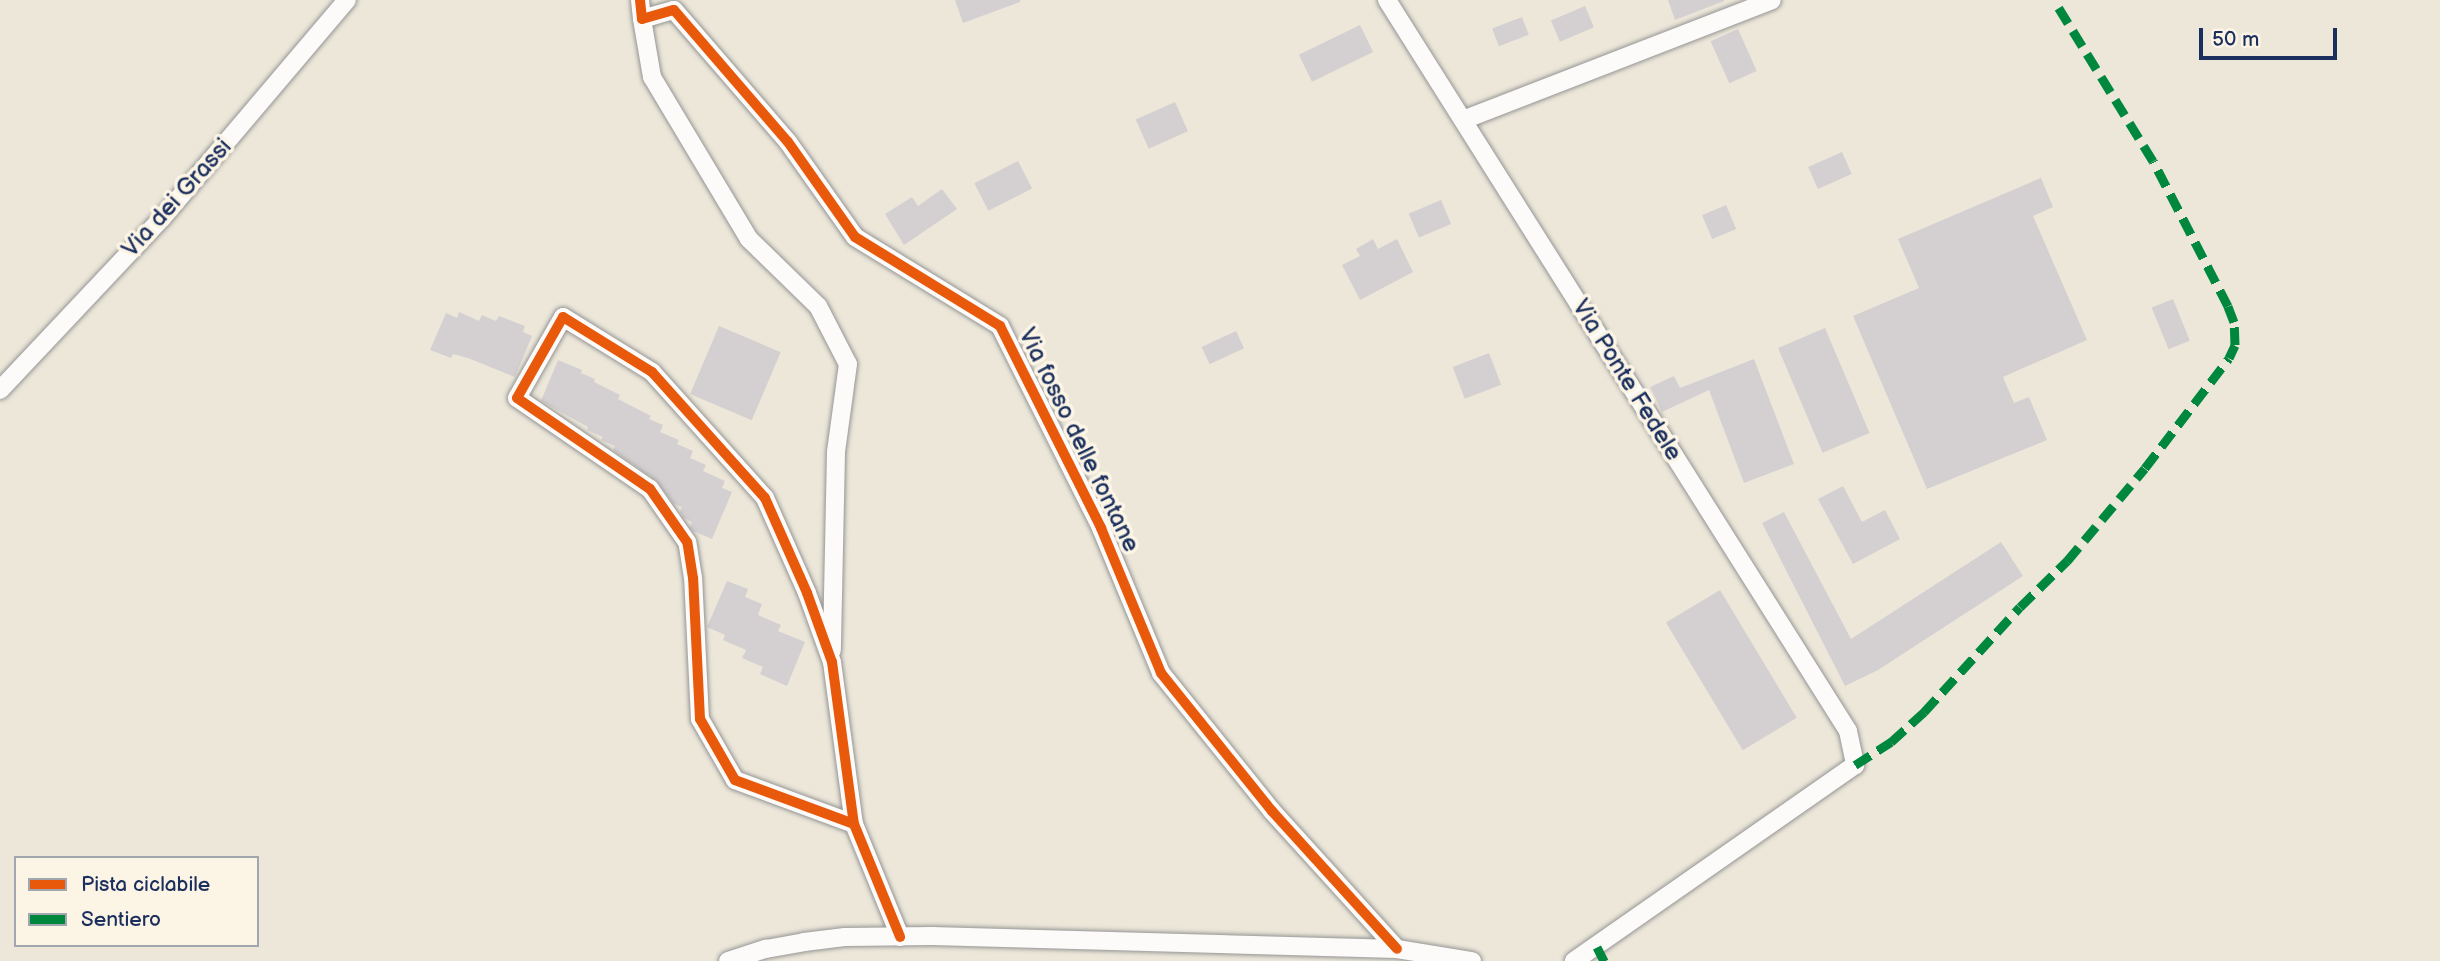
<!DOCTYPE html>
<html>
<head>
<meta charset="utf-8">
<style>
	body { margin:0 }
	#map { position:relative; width:2440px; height:961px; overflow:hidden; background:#ece7d9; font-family:"Balsamiq Sans",sans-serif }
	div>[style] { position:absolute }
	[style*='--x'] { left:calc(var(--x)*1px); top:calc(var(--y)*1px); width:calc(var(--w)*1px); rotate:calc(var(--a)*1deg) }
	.building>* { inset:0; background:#d4d0d2; transform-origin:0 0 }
	.roads { filter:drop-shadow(0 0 2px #959595) drop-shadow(0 0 2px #959595) }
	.minor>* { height:18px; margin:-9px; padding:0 9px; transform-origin:9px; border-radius:9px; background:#fcfbf9 }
	.quiet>* { height:9px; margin-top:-4.5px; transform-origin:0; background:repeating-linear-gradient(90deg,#00873e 0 18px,transparent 0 27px) }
	.cycleway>* { height:10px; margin:-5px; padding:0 5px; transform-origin:5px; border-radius:5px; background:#e8590c }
	span { translate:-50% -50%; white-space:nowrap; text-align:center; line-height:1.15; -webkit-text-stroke:7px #fcf5e5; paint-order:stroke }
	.street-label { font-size:24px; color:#1b2f5e }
	.legend { position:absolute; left:14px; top:856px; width:245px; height:91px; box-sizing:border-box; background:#fcf5e5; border:2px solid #a2a6af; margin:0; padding:9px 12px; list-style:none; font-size:21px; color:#1b2f5e }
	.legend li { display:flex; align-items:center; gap:14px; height:35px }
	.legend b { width:35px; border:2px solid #a2a6af }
	.scale { position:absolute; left:2199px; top:28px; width:138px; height:32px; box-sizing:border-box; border:4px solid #1b2f5e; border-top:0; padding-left:9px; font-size:21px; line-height:24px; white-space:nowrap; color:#1b2f5e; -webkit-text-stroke:5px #fcf5e5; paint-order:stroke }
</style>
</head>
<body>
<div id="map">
	<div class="building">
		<i style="clip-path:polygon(955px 0,1020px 0,1020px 2px,963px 23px)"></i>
		<i style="clip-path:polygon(1668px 0,1724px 0,1724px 1px,1675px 20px)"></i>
		<i style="left:1585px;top:6px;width:23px;height:37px;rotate:67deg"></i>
		<i style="left:1522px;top:17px;width:19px;height:32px;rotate:69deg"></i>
		<i style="left:1360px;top:25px;width:30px;height:68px;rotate:64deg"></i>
		<i style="left:1738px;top:29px;width:46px;height:30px;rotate:66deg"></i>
		<i style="left:1175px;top:102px;width:32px;height:43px;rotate:66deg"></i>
		<i style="left:1842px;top:152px;width:24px;height:37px;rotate:66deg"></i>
		<i style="left:1018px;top:161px;width:31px;height:49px;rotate:63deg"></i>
		<i style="clip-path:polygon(2041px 178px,2053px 207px,2033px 216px,2087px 340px,2003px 377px,2014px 403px,2029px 397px,2047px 440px,1927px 489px,1853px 316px,1919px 288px,1898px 239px)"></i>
		<i style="clip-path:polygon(942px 189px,957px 209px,904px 245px,885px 214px,912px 197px,918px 206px)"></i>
		<i style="left:1441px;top:200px;width:26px;height:35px;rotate:67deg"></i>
		<i style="left:1726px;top:205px;width:26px;height:26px;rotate:67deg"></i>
		<i style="clip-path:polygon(1373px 239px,1378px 249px,1397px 239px,1413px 272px,1360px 300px,1342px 265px,1360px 256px,1356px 249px)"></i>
		<i style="left:2173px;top:299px;width:45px;height:23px;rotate:68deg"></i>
		<i style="clip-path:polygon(459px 312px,479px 321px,482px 315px,496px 321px,499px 316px,525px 326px,523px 332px,532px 336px,515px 377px,468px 358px,453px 354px,451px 358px,430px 350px,446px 313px,457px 318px)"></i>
		<i style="left:719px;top:326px;width:67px;height:74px;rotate:23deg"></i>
		<i style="left:1825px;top:328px;width:114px;height:51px;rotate:67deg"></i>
		<i style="left:1236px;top:331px;width:19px;height:38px;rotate:65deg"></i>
		<i style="left:1489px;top:353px;width:34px;height:39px;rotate:69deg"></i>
		<i style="clip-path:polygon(1754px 359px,1794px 464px,1744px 483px,1709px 390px,1662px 412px,1650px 387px,1674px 376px,1680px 388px)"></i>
		<i style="clip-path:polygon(558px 360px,582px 370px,581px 373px,595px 379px,594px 382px,620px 395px,618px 399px,651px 416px,649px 419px,663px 425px,660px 432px,679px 440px,677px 444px,693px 451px,690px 458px,706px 465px,703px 471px,725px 481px,722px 488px,732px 492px,712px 539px,693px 531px,690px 527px,692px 522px,684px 518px,680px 512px,682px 507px,674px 504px,656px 480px,613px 450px,615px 446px,601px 440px,603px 437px,587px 430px,588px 427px,541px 401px)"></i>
		<i style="clip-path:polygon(1843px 486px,1862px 522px,1885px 510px,1900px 539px,1853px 564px,1818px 499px)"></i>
		<i style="clip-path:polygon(1784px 512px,1851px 639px,2001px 542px,2023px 576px,1878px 670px,1845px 686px,1762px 523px)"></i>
		<i style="clip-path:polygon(727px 581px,748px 589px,745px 597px,762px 604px,758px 615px,781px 625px,778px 631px,805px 642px,787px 686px,760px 674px,763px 667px,742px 658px,746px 650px,723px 640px,725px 635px,707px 627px)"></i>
		<i style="left:1720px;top:590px;width:149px;height:63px;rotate:59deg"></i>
	</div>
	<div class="roads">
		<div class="minor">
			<i style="--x:640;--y:0;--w:19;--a:84"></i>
			<i style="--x:642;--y:19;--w:33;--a:-16"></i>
			<i style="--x:674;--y:10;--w:174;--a:49.2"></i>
			<i style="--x:788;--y:142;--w:116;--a:54.8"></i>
			<i style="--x:855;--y:237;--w:170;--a:31.5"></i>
			<i style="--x:1000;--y:326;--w:226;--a:63.4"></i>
			<i style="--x:1101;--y:528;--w:157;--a:67.5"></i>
			<i style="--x:1161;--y:673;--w:177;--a:51.2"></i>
			<i style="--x:1272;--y:811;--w:186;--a:47.8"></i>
			<i style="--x:1387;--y:0;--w:864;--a:57.76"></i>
			<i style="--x:1848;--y:731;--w:35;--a:78"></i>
			<i style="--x:1855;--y:765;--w:343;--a:145.1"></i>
			<i style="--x:642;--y:19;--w:59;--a:80.2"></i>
			<i style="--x:652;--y:77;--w:189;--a:59.1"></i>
			<i style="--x:749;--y:239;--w:96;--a:44.2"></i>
			<i style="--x:818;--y:306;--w:65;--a:62.7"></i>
			<i style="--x:848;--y:364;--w:89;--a:97.8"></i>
			<i style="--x:836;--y:452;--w:198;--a:91.2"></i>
			<i style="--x:1463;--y:120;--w:331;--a:-21.2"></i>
			<i style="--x:0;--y:390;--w:236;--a:-46.7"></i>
			<i style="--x:162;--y:218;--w:286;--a:-49.7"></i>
			<i style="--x:854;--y:824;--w:127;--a:-159.7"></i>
			<i style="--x:735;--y:780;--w:70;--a:-119.8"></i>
			<i style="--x:700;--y:719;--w:141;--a:-92.8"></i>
			<i style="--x:693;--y:578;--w:36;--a:-99"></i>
			<i style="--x:687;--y:542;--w:65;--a:-124.9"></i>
			<i style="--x:650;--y:489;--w:161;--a:-145.6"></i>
			<i style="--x:517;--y:398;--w:93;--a:-60.4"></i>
			<i style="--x:563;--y:317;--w:105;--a:31.7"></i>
			<i style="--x:652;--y:372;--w:169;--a:48.1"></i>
			<i style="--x:765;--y:498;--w:104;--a:66.1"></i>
			<i style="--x:807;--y:593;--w:73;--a:70.1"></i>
			<i style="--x:832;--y:662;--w:163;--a:82.3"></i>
			<i style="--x:854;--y:824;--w:122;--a:67.8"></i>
			<i style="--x:728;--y:961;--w:40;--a:-18"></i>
			<i style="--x:766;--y:949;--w:39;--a:-10"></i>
			<i style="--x:804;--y:942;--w:41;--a:-7"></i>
			<i style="--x:845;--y:937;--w:87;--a:-0.7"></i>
			<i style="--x:932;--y:936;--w:465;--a:1.6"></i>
			<i style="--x:1397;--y:949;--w:76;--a:9.1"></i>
		</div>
	</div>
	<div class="quiet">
		<i style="--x:1855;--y:765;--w:43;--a:-32.6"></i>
		<i style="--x:1891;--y:742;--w:45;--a:-42.3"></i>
		<i style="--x:1924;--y:712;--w:142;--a:-47.6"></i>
		<i style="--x:2020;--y:607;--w:66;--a:-44.4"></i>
		<i style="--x:2067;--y:561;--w:121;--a:-50"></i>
		<i style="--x:2145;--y:468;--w:138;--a:-52.6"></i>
		<i style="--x:2229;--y:358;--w:14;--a:-65"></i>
		<i style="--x:2235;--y:345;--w:23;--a:-92"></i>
		<i style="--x:2234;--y:322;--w:17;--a:-111"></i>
		<i style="--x:2228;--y:306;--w:163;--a:-117.3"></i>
		<i style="--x:2153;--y:161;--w:189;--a:-121.6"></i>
		<i style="--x:1597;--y:947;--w:16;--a:63"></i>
	</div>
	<div class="cycleway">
		<i style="--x:640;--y:0;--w:19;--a:84"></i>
		<i style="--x:642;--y:19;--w:33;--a:-16"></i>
		<i style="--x:674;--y:10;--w:174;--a:49.2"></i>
		<i style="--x:788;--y:142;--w:116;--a:54.8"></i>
		<i style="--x:855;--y:237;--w:170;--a:31.5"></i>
		<i style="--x:1000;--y:326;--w:226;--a:63.4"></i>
		<i style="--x:1101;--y:528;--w:157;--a:67.5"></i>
		<i style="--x:1161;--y:673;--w:177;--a:51.2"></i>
		<i style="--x:1272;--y:811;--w:186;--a:47.8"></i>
		<i style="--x:854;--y:824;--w:127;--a:-159.7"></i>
		<i style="--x:735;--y:780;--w:70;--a:-119.8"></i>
		<i style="--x:700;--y:719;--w:141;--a:-92.8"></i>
		<i style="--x:693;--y:578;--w:36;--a:-99"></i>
		<i style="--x:687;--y:542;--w:65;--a:-124.9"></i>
		<i style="--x:650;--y:489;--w:161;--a:-145.6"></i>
		<i style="--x:517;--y:398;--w:93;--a:-60.4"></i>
		<i style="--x:563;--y:317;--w:105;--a:31.7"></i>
		<i style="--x:652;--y:372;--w:169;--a:48.1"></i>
		<i style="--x:765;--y:498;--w:104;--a:66.1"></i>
		<i style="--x:807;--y:593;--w:73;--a:70.1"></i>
		<i style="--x:832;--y:662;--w:163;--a:82.3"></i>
		<i style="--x:854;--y:824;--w:122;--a:67.8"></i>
	</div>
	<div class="street-label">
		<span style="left:177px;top:198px;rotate:-48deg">Via dei Grassi</span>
		<span style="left:1627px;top:380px;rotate:58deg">Via Ponte Fedele</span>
		<span style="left:1079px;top:440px;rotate:64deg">Via fosso delle fontane</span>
	</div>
	<ul class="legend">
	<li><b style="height:9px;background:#e8590c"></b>Pista ciclabile</li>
	<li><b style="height:9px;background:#00873e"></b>Sentiero</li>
	</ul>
	<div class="scale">50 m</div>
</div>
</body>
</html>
